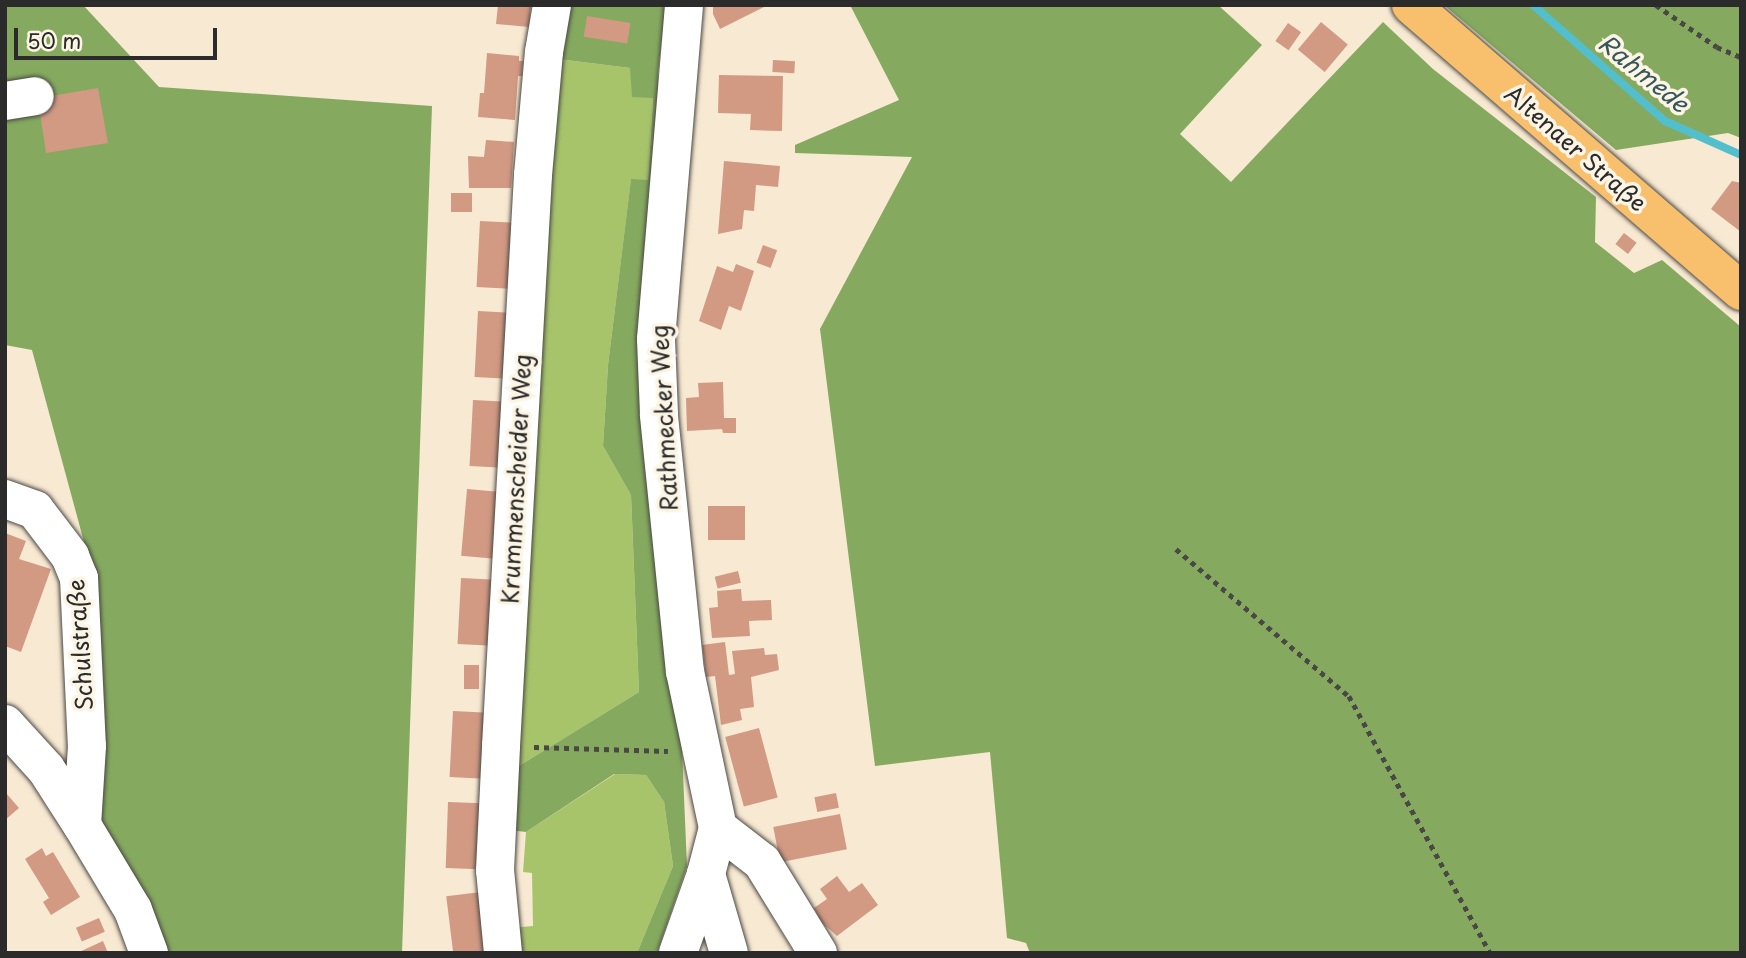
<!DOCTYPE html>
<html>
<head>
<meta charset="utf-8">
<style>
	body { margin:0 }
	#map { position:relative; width:1746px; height:958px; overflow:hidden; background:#f8e9d2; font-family:"Playpen Sans",sans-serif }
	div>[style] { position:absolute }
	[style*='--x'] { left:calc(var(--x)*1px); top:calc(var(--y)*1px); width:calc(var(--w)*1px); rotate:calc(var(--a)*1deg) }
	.green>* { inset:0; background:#a7c46b }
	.forest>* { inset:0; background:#85aa5f }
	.stream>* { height:8px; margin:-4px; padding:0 4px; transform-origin:4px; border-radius:4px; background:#53bfcc }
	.building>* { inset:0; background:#d29983; transform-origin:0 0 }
	.path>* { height:4.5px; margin-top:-2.25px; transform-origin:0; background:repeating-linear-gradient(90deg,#4a4844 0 5px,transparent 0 10px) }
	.roads { filter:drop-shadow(0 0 2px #4a4844) drop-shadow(0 0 2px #4a4844) }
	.minor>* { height:38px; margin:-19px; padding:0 19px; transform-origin:19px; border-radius:19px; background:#fff }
	.major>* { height:38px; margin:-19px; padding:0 19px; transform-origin:19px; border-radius:19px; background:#f8bf6c }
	span { translate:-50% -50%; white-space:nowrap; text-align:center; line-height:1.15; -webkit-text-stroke:7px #fcf5e5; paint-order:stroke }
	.street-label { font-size:23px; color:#2b2b2b }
	.water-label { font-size:24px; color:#37575b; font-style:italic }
	.frame { position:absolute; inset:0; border:7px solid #2b2b2b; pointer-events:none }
	.scale { position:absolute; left:14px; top:28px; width:203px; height:32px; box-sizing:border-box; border:4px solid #2b2b2b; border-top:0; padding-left:9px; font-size:21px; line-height:24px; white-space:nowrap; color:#2b2b2b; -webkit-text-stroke:5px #fcf5e5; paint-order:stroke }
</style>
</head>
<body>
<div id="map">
	<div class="green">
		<i style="clip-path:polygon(558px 59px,630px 68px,653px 98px,648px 180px,631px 180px,608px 365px,603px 446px,631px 495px,639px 692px,514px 769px)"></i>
		<i style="clip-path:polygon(615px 774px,646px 775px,664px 802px,673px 866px,637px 953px,512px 953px,510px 928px,533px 926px,532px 873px,523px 872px,526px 832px)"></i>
	</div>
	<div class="forest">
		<i style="clip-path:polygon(5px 5px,83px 5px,159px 87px,432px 106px,402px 953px,163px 953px,91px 801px,87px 553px,32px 350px,5px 345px)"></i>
		<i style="clip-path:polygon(567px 5px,666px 5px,658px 72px,660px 241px,687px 866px,657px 953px,637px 953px,673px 866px,664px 802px,646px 775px,614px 774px,526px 832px,510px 830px,514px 769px,639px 692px,631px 495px,603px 446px,608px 365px,631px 179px,648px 180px,653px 98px,632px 97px,630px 68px,558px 59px)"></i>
		<i style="clip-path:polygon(850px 5px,1218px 5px,1262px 45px,1180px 134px,1231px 182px,1383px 22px,1433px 69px,1596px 197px,1595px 242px,1634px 273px,1662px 260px,1741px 327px,1741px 953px,1030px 953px,1026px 943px,1007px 938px,990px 752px,875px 766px,820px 329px,912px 157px,795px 153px,795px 145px,899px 100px)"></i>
		<i style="clip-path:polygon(1444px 5px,1741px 5px,1741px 138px,1728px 133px,1616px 150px)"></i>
	</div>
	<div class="stream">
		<i style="--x:1533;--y:5;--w:176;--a:41.3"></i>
		<i style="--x:1665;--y:121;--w:83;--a:24.1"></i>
	</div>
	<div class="building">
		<i style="clip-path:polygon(498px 5px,531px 5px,529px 27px,496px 24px)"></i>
		<i style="clip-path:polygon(713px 5px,768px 5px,720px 29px,713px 14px)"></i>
		<i style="left:587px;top:16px;width:44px;height:21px;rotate:9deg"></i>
		<i style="left:1321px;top:22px;width:35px;height:36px;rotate:40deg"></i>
		<i style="left:1288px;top:23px;width:16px;height:22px;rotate:35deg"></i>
		<i style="clip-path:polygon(487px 53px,519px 56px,519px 61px,523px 61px,522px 76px,518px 76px,515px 120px,478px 117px,480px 93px,484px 93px)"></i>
		<i style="left:773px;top:60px;width:22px;height:12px;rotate:3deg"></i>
		<i style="clip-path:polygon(719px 75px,783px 76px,782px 131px,750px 130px,751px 114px,718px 113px)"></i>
		<i style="clip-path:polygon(98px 88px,108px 143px,46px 153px,40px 113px,48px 111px,46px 97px)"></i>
		<i style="clip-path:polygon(486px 140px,514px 142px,511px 188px,469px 188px,468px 156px,484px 157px)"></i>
		<i style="clip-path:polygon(724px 161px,780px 166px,778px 187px,756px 185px,754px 211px,744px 210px,742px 229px,718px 234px)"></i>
		<i style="clip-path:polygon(1732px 181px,1741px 183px,1741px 232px,1711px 209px)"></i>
		<i style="left:451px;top:193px;width:21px;height:19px"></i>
		<i style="left:480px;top:221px;width:34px;height:66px;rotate:3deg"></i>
		<i style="left:1624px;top:233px;width:16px;height:14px;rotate:38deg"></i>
		<i style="left:763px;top:245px;width:15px;height:19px;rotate:20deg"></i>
		<i style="clip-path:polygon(736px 264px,754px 271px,741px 311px,729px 306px,721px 330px,699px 321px,717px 266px,733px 272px)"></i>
		<i style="left:478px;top:311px;width:34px;height:66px;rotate:3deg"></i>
		<i style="clip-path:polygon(723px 382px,724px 418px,736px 418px,736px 433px,723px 433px,722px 429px,687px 431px,686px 398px,699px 397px,698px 383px)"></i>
		<i style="left:473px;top:400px;width:34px;height:66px;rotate:3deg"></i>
		<i style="left:467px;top:489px;width:34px;height:67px;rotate:5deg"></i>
		<i style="left:745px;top:506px;width:34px;height:37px;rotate:90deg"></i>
		<i style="clip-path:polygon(5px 533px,26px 541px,19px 559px,51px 569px,21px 652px,5px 646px)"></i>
		<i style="left:738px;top:571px;width:12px;height:24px;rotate:76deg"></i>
		<i style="left:461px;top:578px;width:35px;height:66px;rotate:3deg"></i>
		<i style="clip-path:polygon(741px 589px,742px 601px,771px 600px,772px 620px,749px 621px,750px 636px,712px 638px,709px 608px,718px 607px,717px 591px)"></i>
		<i style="clip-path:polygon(725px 642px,729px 675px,735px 674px,732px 651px,764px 648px,765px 655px,777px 654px,779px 670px,751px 677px,754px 707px,740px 709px,742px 720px,721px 725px,715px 676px,706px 677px,702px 645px)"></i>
		<i style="left:464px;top:665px;width:15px;height:24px"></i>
		<i style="left:453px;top:711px;width:35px;height:66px;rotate:3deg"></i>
		<i style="left:759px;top:728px;width:72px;height:35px;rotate:75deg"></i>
		<i style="clip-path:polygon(5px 792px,19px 808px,5px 820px)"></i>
		<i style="left:836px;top:793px;width:15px;height:22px;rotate:79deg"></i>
		<i style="left:448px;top:802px;width:34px;height:66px;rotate:2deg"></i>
		<i style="left:840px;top:814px;width:36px;height:68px;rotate:79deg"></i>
		<i style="clip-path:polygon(42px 848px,46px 856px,53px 852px,80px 897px,51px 915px,43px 902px,49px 898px,25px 859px)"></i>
		<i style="clip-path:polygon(837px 876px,849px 892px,862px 883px,878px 905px,837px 936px,821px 922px,814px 908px,827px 899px,820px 889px)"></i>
		<i style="left:481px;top:892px;width:61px;height:35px;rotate:83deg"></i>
		<i style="left:99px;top:918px;width:15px;height:25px;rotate:67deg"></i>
		<i style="clip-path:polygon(103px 941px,108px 953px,77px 953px)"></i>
	</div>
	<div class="path">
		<i style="--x:1656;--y:5;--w:74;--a:34.5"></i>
		<i style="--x:1717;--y:47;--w:26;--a:23"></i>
		<i style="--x:1176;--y:549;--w:227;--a:40.4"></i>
		<i style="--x:1349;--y:696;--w:293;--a:61.2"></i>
		<i style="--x:534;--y:747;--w:134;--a:1.7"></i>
	</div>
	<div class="roads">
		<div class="minor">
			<i style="--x:5;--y:101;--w:30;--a:-9"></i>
			<i style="--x:5;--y:499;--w:32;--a:20"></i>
			<i style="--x:35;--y:510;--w:58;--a:52.7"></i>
			<i style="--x:70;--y:556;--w:24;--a:68"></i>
			<i style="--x:79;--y:578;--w:168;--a:87.3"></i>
			<i style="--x:87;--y:746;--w:79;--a:93.6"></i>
			<i style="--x:5;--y:724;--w:61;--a:47.7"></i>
			<i style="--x:46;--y:769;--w:67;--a:57.3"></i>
			<i style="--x:82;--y:825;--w:99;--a:59"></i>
			<i style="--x:133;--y:910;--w:46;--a:69.6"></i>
			<i style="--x:718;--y:828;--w:56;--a:37.7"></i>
			<i style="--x:762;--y:862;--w:107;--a:58.4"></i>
			<i style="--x:706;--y:874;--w:82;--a:73.8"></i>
			<i style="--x:503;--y:953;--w:83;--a:-95.5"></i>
			<i style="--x:495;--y:870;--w:124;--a:-87.2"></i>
			<i style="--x:501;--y:746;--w:572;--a:-86.79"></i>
			<i style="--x:533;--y:175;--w:123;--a:-84.9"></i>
			<i style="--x:544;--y:52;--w:48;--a:-80.3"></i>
			<i style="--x:678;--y:953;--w:84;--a:-70.5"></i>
			<i style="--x:706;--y:874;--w:48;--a:-75.4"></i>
			<i style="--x:718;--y:828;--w:159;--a:-101.9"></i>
			<i style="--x:685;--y:672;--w:259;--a:-95.8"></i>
			<i style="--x:659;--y:414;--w:75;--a:-92.3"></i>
			<i style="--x:656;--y:339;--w:335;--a:-85.2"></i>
		</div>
		<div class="major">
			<i style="--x:1411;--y:5;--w:437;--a:40.9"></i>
		</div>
	</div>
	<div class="street-label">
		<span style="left:1576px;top:148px;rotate:41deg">Altenaer Straße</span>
		<span style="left:664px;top:418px;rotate:-93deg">Rathmecker Weg</span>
		<span style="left:516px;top:479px;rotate:-87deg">Krummenscheider Weg</span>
		<span style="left:80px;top:645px;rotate:-94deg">Schulstraße</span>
	</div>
	<div class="water-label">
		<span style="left:1644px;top:73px;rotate:39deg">Rahmede</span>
	</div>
	<div class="frame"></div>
	<div class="scale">50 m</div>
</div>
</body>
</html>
